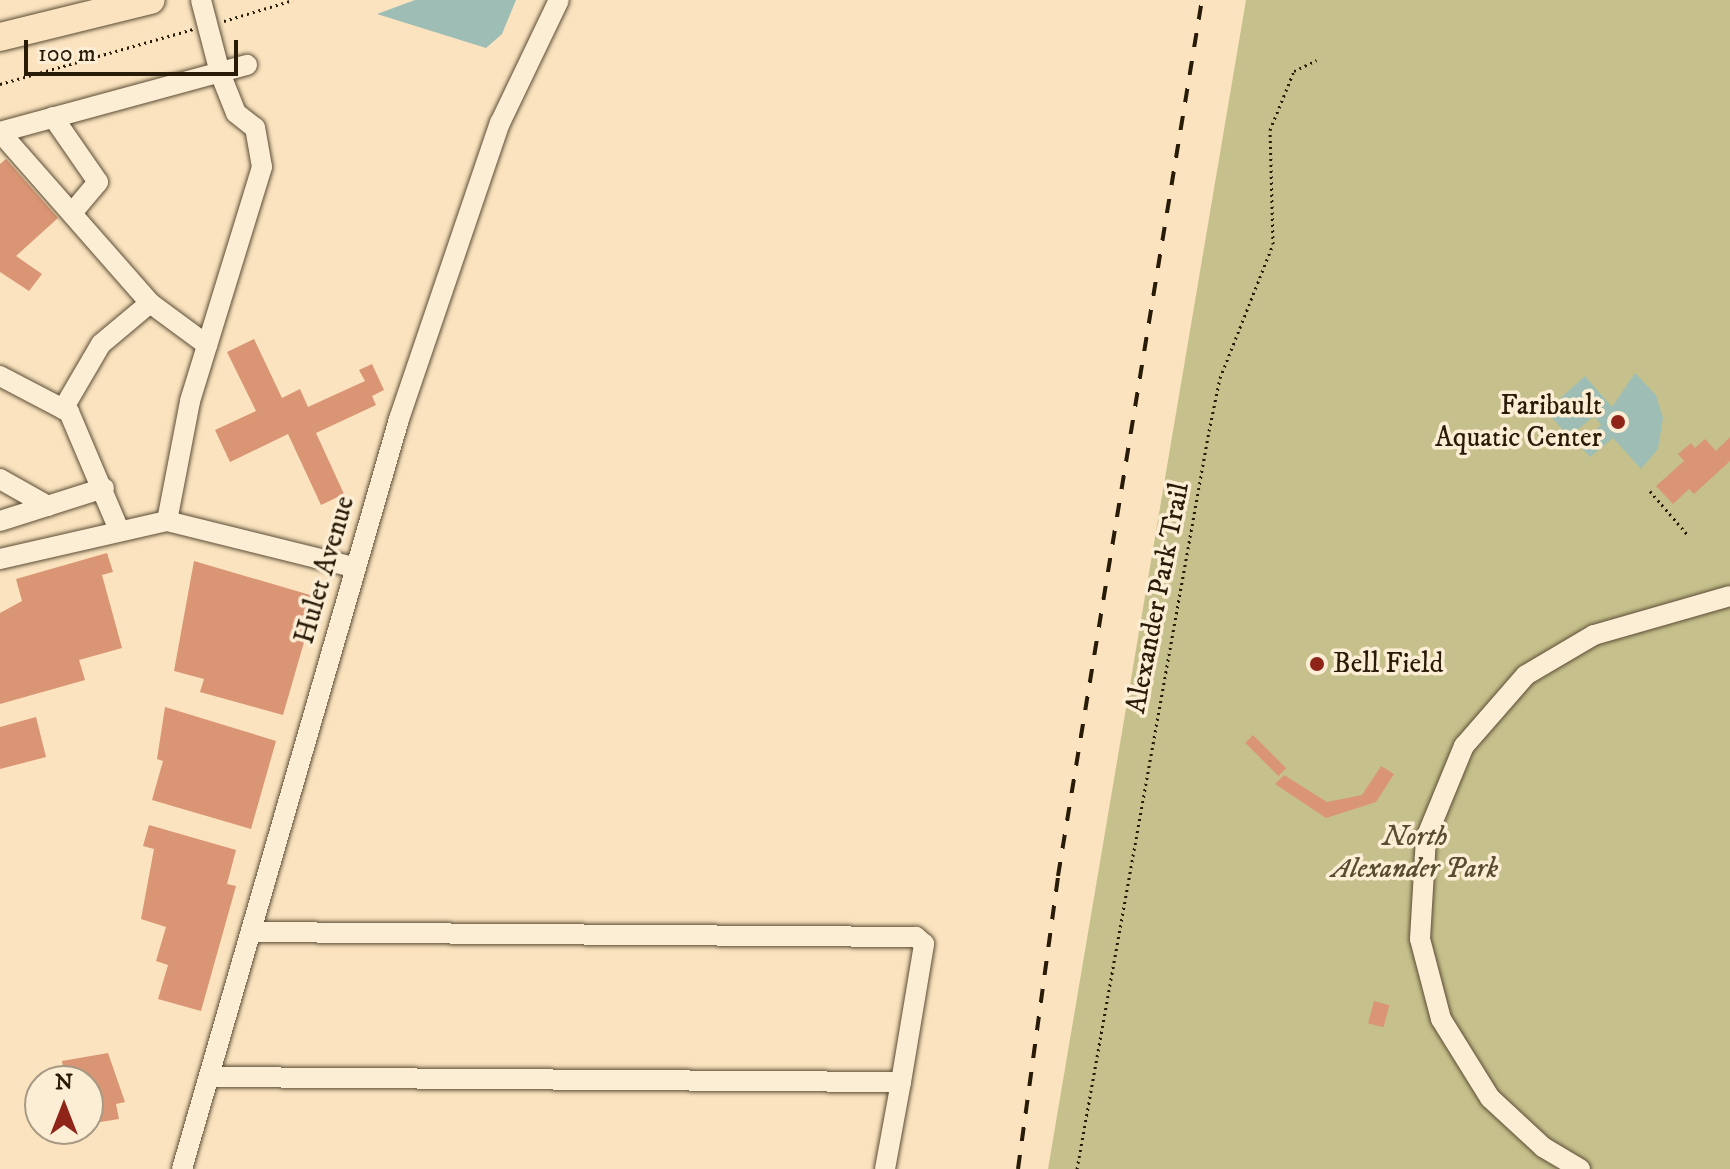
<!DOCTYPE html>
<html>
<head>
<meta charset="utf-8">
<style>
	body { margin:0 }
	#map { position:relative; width:1730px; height:1169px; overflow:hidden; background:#fae3be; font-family:"IM FELL DW Pica",serif }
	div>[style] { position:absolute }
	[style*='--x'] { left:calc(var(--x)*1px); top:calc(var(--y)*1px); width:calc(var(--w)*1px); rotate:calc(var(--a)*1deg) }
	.green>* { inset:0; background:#c6c18c }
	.water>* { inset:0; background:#9ebeb5 }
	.building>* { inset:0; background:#d99574; transform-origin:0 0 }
	.path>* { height:3px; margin-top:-1.5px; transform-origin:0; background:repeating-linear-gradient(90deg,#281b08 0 2px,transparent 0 6px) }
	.roads { filter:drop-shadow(0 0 2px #5c4d36) drop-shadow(0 0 2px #5c4d36) }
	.minor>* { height:20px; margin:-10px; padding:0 10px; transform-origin:10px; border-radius:10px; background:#fcedd5 }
	.highway>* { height:28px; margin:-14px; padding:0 14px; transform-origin:14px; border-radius:14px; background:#fae3be }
	.rail>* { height:4px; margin-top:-2px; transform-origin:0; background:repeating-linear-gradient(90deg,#281b08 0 14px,transparent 0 28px) }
	.dots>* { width:22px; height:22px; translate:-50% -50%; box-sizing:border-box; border:4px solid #fcedd5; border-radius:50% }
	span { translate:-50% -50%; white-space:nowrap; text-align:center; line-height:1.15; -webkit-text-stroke:7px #fcedd5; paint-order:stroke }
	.poi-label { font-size:28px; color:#281b08 }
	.right { translate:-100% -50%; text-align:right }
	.left { translate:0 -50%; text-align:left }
	.street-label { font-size:28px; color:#281b08 }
	.park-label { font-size:28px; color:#574d30; font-style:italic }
	.north { position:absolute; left:24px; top:1065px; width:80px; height:80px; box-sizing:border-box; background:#fcedd5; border:2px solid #a79983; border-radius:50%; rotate:0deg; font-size:22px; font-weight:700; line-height:32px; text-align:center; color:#281b08 }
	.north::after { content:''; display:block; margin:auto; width:28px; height:36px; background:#8f2418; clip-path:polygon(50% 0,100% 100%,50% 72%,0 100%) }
	.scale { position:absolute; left:24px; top:40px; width:214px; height:36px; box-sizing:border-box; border:4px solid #281b08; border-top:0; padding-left:10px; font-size:24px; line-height:28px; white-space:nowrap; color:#281b08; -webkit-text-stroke:6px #fcedd5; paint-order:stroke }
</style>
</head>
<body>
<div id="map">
	<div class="green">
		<i style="clip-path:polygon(1246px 0,1730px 0,1730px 1169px,1048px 1169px)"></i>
	</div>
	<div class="water">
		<i style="clip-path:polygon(415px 0,516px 0,502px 34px,486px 48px,377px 14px)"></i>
		<i style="clip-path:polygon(1635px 373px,1656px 395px,1663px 418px,1658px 449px,1641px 469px,1613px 438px,1590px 457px,1579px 445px,1601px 425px,1594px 416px,1569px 437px,1546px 411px,1585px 376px,1612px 407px)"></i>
	</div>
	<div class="building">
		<i style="clip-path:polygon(6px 159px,58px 218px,16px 256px,42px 274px,29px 291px,0 272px,0 164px)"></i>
		<i style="clip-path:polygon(254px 339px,282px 398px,300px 389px,308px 407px,365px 381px,359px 370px,372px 364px,384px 390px,372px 396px,376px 405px,316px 433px,344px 494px,321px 505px,288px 434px,230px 462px,215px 430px,256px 411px,227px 352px)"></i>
		<i style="clip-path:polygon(1730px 437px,1730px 461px,1694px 494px,1689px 489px,1673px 504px,1656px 486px,1684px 461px,1678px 454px,1691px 443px,1695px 448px,1705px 439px,1716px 451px)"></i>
		<i style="clip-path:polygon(107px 553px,113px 572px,102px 575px,122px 648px,79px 660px,85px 680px,0 704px,0 613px,22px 601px,16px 579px)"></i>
		<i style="clip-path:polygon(194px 561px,317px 597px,283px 715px,200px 692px,204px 679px,174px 671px)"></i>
		<i style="clip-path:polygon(165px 707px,276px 741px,251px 829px,152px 800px,163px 761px,157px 759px)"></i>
		<i style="clip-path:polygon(36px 717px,46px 757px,0 769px,0 727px)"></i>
		<i style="left:1253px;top:735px;width:47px;height:11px;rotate:45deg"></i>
		<i style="clip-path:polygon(1381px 766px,1394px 774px,1376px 802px,1326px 818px,1275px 784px,1284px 775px,1327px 802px,1362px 795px)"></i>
		<i style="clip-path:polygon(149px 825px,236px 850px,227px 884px,236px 886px,201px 1011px,158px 999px,168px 965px,156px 961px,166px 927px,141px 919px,154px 849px,143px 846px)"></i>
		<i style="left:1374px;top:1001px;width:16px;height:23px;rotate:15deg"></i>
		<i style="clip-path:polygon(108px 1053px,125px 1102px,116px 1104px,119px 1119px,88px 1124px,88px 1081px,65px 1081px,62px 1061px)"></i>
	</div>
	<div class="path">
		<i style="--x:224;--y:21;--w:72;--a:-16.9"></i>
		<i style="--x:0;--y:84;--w:201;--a:-15.9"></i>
		<i style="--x:1650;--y:491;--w:57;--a:49.3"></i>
		<i style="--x:1077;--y:1169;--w:750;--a:-79.86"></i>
		<i style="--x:1209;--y:431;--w:54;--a:-78.3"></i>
		<i style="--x:1220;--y:378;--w:144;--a:-68.4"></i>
		<i style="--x:1273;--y:244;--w:114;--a:-91.5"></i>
		<i style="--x:1270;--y:130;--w:64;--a:-67.9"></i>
		<i style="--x:1294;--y:71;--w:25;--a:-26"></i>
	</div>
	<div class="roads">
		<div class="minor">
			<i style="--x:53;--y:117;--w:79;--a:55.3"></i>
			<i style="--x:98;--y:182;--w:40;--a:130"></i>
			<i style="--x:0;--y:132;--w:227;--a:48.7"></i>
			<i style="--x:150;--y:303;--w:71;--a:36.4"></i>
			<i style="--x:0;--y:132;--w:256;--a:-15.2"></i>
			<i style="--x:0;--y:376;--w:78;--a:27.6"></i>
			<i style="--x:69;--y:412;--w:128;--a:67"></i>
			<i style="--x:63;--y:409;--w:75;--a:-59.7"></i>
			<i style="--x:101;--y:344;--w:64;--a:-39.9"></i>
			<i style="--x:0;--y:479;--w:55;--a:29.4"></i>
			<i style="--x:0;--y:521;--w:109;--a:-17.6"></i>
			<i style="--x:167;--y:521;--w:122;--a:-79.1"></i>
			<i style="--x:190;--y:401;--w:245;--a:-72.9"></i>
			<i style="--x:262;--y:167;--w:40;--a:-100"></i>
			<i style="--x:255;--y:128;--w:24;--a:-142"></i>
			<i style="--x:236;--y:113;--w:43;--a:-111.8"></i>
			<i style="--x:220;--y:73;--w:75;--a:-104.6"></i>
			<i style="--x:0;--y:559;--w:171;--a:-12.8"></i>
			<i style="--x:167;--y:521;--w:192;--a:13.9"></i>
			<i style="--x:212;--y:1077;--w:689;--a:0.42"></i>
			<i style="--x:901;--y:1082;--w:140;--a:-80.5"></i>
			<i style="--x:924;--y:944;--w:11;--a:-139"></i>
			<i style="--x:916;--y:937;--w:664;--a:-179.57"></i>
			<i style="--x:182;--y:1169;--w:781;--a:-73.86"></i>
			<i style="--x:399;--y:419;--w:313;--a:-71.2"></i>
			<i style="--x:500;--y:123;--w:136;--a:-64.4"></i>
			<i style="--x:885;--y:1169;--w:88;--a:-79.6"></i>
			<i style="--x:1580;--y:1169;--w:43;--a:-149.3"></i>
			<i style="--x:1543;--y:1147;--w:72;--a:-137.2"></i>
			<i style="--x:1490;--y:1098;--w:93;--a:-121.8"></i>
			<i style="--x:1441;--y:1019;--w:83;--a:-104.7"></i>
			<i style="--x:1420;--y:939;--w:101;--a:-86.6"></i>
			<i style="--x:1426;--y:838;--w:100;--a:-67.6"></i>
			<i style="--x:1464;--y:746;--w:94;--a:-48.9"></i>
			<i style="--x:1526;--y:675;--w:79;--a:-30.5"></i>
			<i style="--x:1594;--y:635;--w:141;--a:-16"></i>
		</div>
		<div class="highway">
			<i style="--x:0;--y:37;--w:155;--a:-13.8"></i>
		</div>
	</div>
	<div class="rail">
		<i style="--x:1018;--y:1169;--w:296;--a:-82.2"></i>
		<i style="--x:1058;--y:876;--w:888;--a:-80.67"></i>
	</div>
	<div class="dots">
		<i style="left:1618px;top:422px;background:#8f2418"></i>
		<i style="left:1317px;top:664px;background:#8f2418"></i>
	</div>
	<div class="poi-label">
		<span class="right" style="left:1602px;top:422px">Faribault<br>Aquatic Center</span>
		<span class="left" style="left:1333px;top:664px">Bell Field</span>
	</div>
	<div class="street-label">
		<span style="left:325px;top:570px;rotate:-74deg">Hulet Avenue</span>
		<span style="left:1158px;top:598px;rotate:-79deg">Alexander Park Trail</span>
	</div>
	<div class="park-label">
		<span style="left:1415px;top:853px">North<br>Alexander Park</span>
	</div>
	<div class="north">N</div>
	<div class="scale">100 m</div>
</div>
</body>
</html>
